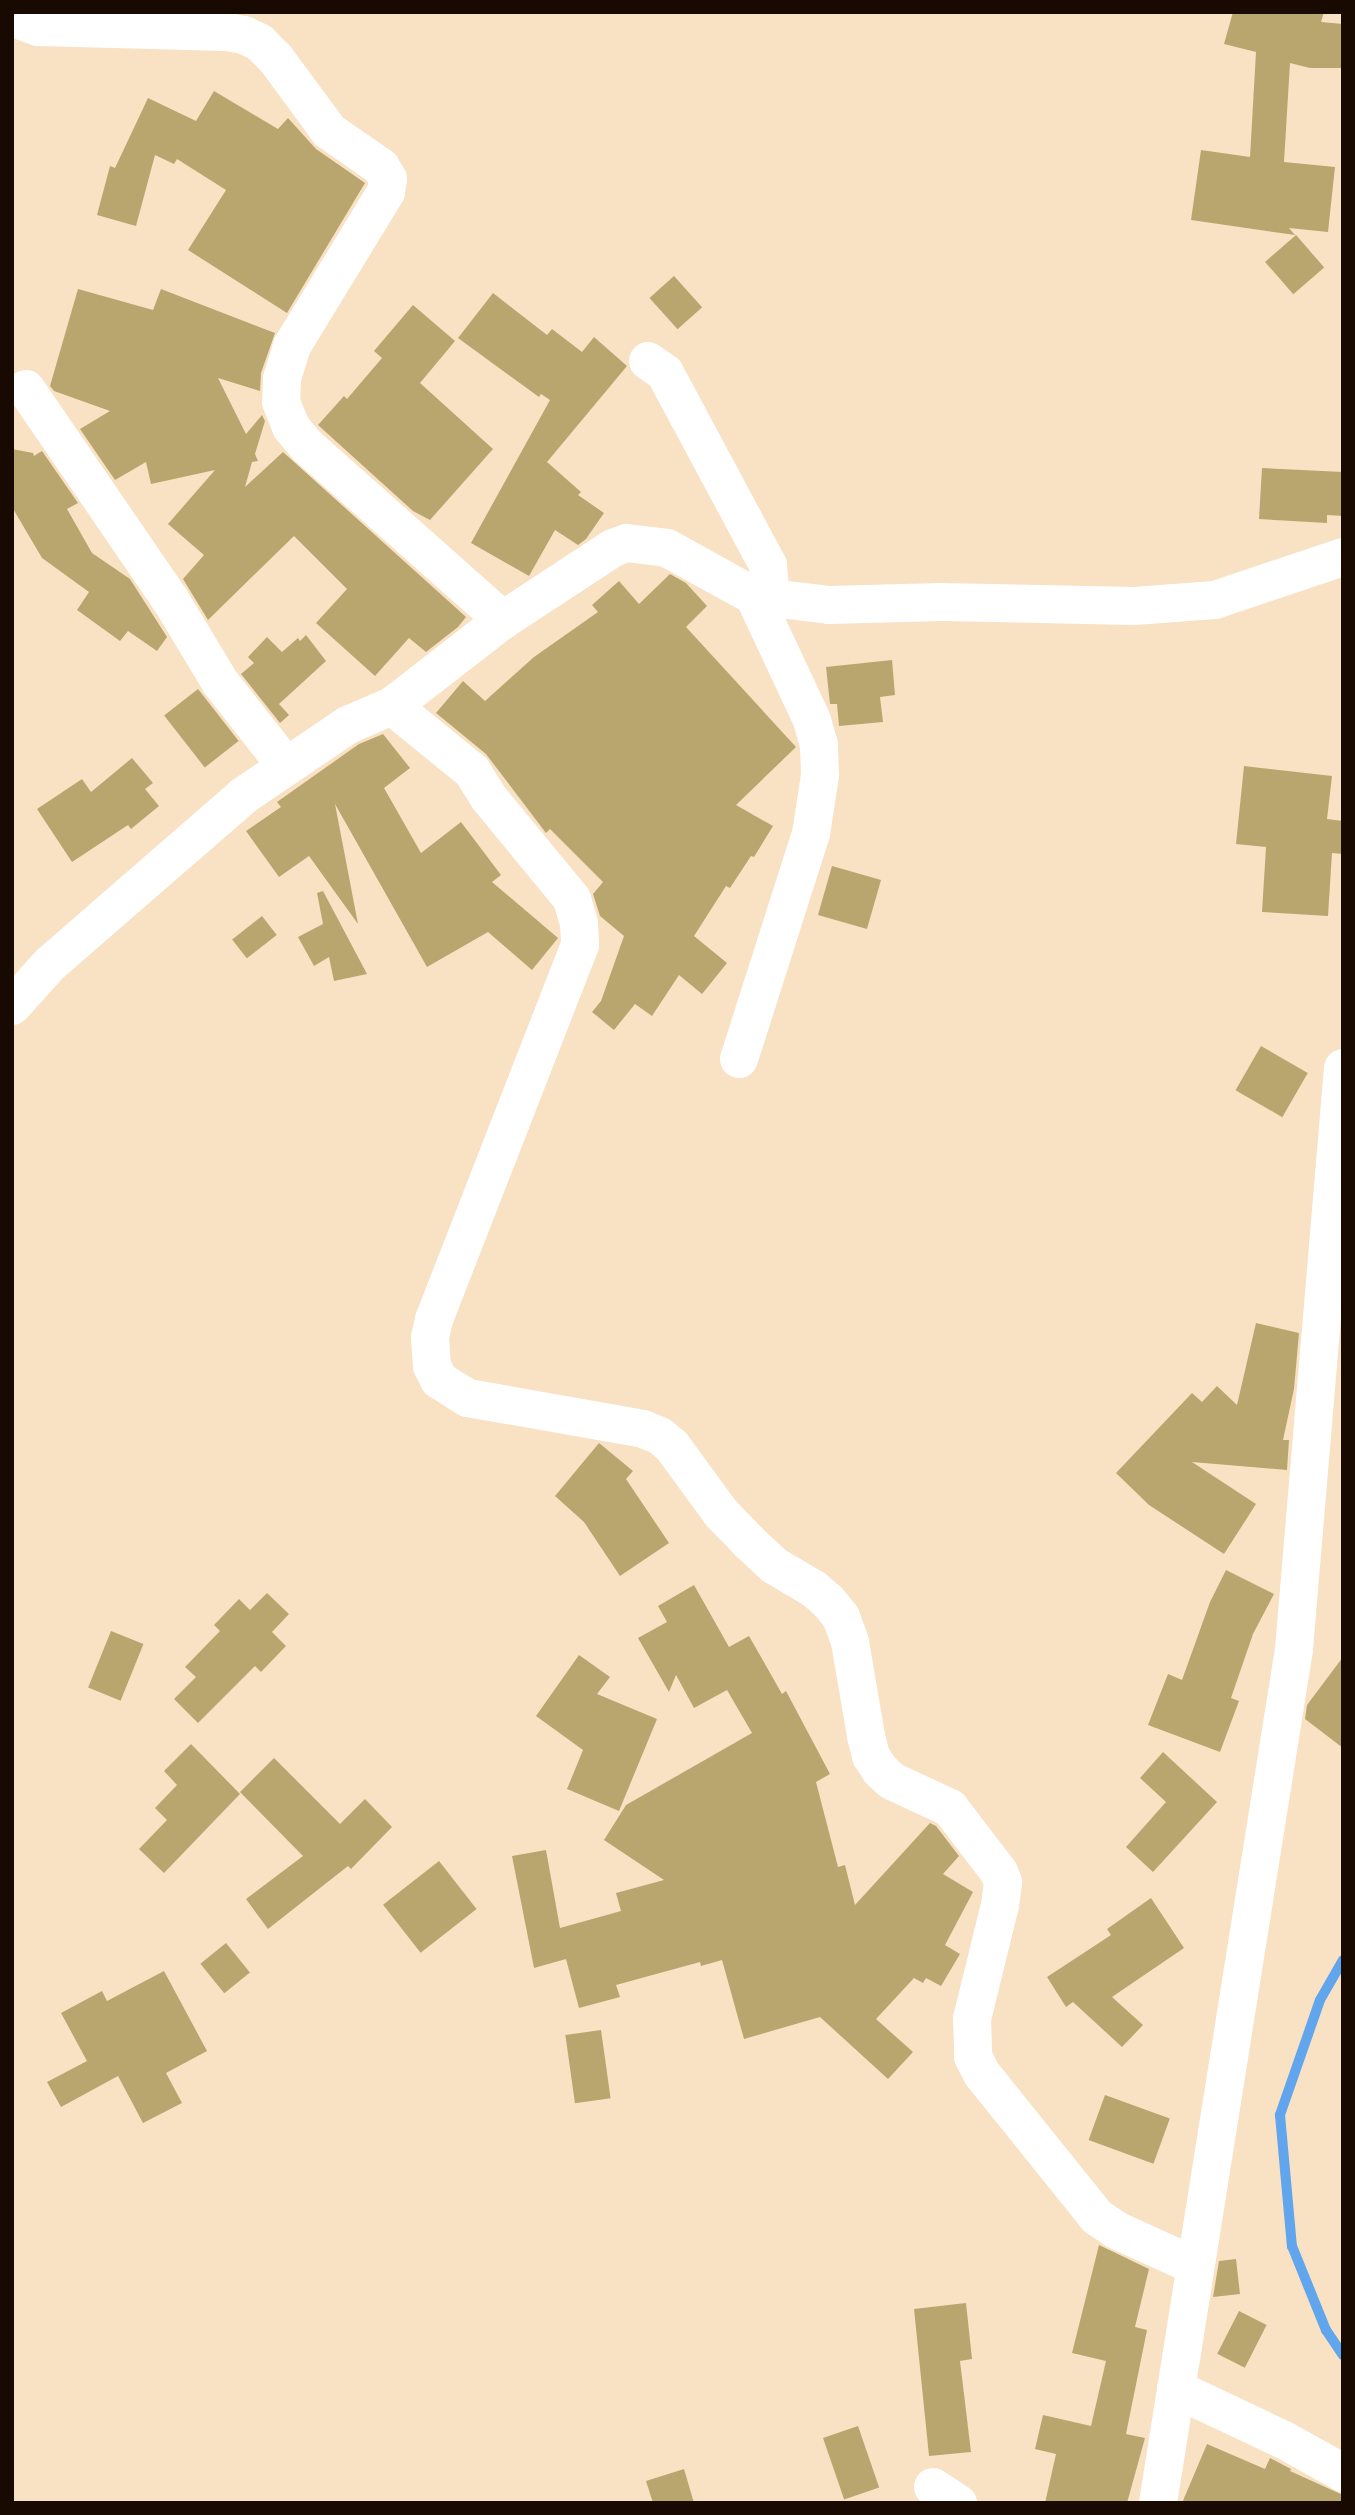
<!DOCTYPE html>
<html>
<head>
<meta charset="utf-8">
<style>
	body { margin:0 }
	#map { position:relative; width:1355px; height:2515px; overflow:hidden; background:#f9e1c4; font-family:"Alegreya Sans",sans-serif }
	div>[style] { position:absolute }
	[style*='--x'] { left:calc(var(--x)*1px); top:calc(var(--y)*1px); width:calc(var(--w)*1px); rotate:calc(var(--a)*1deg) }
	.stream>* { height:10px; margin:-5px; padding:0 5px; transform-origin:5px; border-radius:5px; background:#61a5ed }
	.building>* { inset:0; background:#b9a66e; transform-origin:0 0 }
	.minor>* { height:38px; margin:-19px; padding:0 19px; transform-origin:19px; border-radius:19px; background:#fff }
	span { translate:-50% -50%; white-space:nowrap; text-align:center; line-height:1.15; -webkit-text-stroke:7px #f9f1e8; paint-order:stroke }
	.frame { position:absolute; inset:0; border:14px solid #180a00; pointer-events:none }
</style>
</head>
<body>
<div id="map">
	<div class="stream">
		<i style="--x:1343;--y:1960;--w:46;--a:119.9"></i>
		<i style="--x:1320;--y:2000;--w:122;--a:109.2"></i>
		<i style="--x:1280;--y:2115;--w:132;--a:84.8"></i>
		<i style="--x:1292;--y:2246;--w:91;--a:68"></i>
		<i style="--x:1326;--y:2330;--w:30;--a:56"></i>
	</div>
	<div class="building">
		<i style="clip-path:polygon(1233px 12px,1324px 12px,1321px 22px,1343px 24px,1343px 68px,1310px 68px,1290px 63px,1284px 162px,1335px 167px,1328px 232px,1289px 228px,1295px 235px,1191px 220px,1201px 150px,1250px 157px,1256px 52px,1224px 44px)"></i>
		<i style="clip-path:polygon(214px 91px,278px 129px,288px 118px,316px 149px,365px 183px,287px 313px,188px 250px,226px 190px,177px 159px,174px 164px,155px 155px,136px 226px,97px 215px,110px 166px,115px 168px,148px 98px,196px 121px)"></i>
		<i style="left:1296px;top:235px;width:43px;height:41px;rotate:49deg"></i>
		<i style="left:674px;top:276px;width:42px;height:33px;rotate:48deg"></i>
		<i style="clip-path:polygon(78px 289px,153px 310px,161px 289px,275px 333px,261px 373px,260px 391px,218px 378px,246px 434px,262px 415px,265px 421px,255px 454px,258px 461px,252px 462px,245px 487px,283px 452px,466px 617px,458px 627px,426px 652px,409px 638px,375px 676px,316px 623px,347px 589px,294px 536px,208px 620px,183px 579px,204px 555px,168px 524px,215px 470px,151px 484px,146px 462px,115px 480px,80px 429px,110px 411px,54px 391px,50px 386px)"></i>
		<i style="clip-path:polygon(493px 293px,547px 335px,552px 329px,582px 352px,594px 337px,627px 366px,547px 462px,581px 492px,578px 495px,604px 513px,586px 539px,578px 545px,555px 530px,529px 576px,471px 543px,550px 400px,541px 394px,539px 397px,458px 338px)"></i>
		<i style="clip-path:polygon(413px 305px,455px 341px,420px 383px,493px 449px,430px 520px,413px 511px,318px 425px,344px 396px,347px 399px,382px 358px,374px 351px)"></i>
		<i style="clip-path:polygon(12px 449px,33px 453px,34px 456px,42px 451px,78px 503px,67px 509px,92px 553px,130px 579px,167px 637px,157px 651px,128px 631px,120px 641px,77px 610px,89px 592px,42px 558px,12px 507px)"></i>
		<i style="clip-path:polygon(1262px 468px,1343px 472px,1343px 516px,1327px 515px,1327px 523px,1259px 519px)"></i>
		<i style="clip-path:polygon(670px 574px,686px 583px,707px 606px,686px 627px,796px 747px,736px 805px,773px 826px,754px 857px,751px 856px,730px 888px,726px 886px,694px 936px,727px 963px,702px 994px,679px 975px,652px 1016px,635px 1004px,614px 1030px,592px 1012px,601px 1001px,624px 936px,600px 916px,593px 894px,603px 882px,550px 829px,546px 833px,486px 754px,436px 713px,463px 681px,485px 701px,534px 657px,598px 612px,592px 605px,619px 581px,639px 604px)"></i>
		<i style="clip-path:polygon(306px 635px,326px 661px,279px 704px,289px 715px,280px 723px,241px 674px,254px 663px,248px 657px,267px 637px,282px 652px,298px 638px,300px 641px)"></i>
		<i style="clip-path:polygon(892px 660px,895px 695px,880px 697px,883px 722px,839px 726px,837px 704px,830px 704px,826px 667px)"></i>
		<i style="left:198px;top:689px;width:66px;height:43px;rotate:52deg"></i>
		<i style="clip-path:polygon(383px 734px,410px 768px,384px 788px,421px 853px,461px 822px,501px 875px,492px 882px,558px 938px,532px 970px,488px 932px,427px 967px,335px 804px,358px 924px,309px 856px,279px 877px,246px 831px,281px 807px,277px 802px,359px 744px)"></i>
		<i style="clip-path:polygon(132px 758px,153px 783px,145px 789px,159px 806px,131px 829px,128px 825px,72px 862px,37px 809px,82px 779px,91px 792px)"></i>
		<i style="clip-path:polygon(1244px 766px,1332px 776px,1327px 819px,1343px 821px,1343px 854px,1332px 853px,1328px 916px,1262px 912px,1266px 847px,1236px 844px)"></i>
		<i style="left:832px;top:866px;width:51px;height:51px;rotate:16deg"></i>
		<i style="clip-path:polygon(323px 891px,367px 974px,334px 981px,329px 957px,314px 966px,298px 937px,323px 924px,317px 893px)"></i>
		<i style="left:262px;top:916px;width:24px;height:38px;rotate:52deg"></i>
		<i style="left:1261px;top:1046px;width:54px;height:51px;rotate:30deg"></i>
		<i style="clip-path:polygon(1256px 1323px,1299px 1333px,1294px 1389px,1283px 1440px,1289px 1440px,1287px 1470px,1192px 1462px,1256px 1504px,1224px 1554px,1149px 1505px,1116px 1473px,1192px 1393px,1202px 1402px,1217px 1386px,1237px 1405px)"></i>
		<i style="clip-path:polygon(599px 1443px,633px 1471px,626px 1479px,669px 1543px,620px 1576px,584px 1522px,555px 1496px)"></i>
		<i style="clip-path:polygon(1226px 1570px,1274px 1594px,1253px 1634px,1231px 1698px,1239px 1701px,1220px 1752px,1148px 1725px,1168px 1674px,1182px 1680px,1210px 1602px)"></i>
		<i style="clip-path:polygon(694px 1585px,729px 1647px,749px 1636px,782px 1694px,786px 1691px,830px 1774px,816px 1782px,838px 1867px,845px 1865px,855px 1905px,930px 1823px,936px 1826px,959px 1856px,943px 1874px,973px 1892px,945px 1945px,960px 1954px,941px 1986px,926px 1978px,923px 1983px,914px 1978px,876px 2019px,913px 2052px,888px 2079px,820px 2017px,744px 2039px,722px 1960px,701px 1966px,700px 1962px,616px 1985px,620px 1997px,579px 2008px,566px 1959px,534px 1968px,512px 1856px,546px 1850px,560px 1928px,621px 1911px,616px 1893px,664px 1880px,604px 1840px,626px 1805px,752px 1733px,727px 1690px,694px 1708px,676px 1675px,669px 1692px,638px 1638px,667px 1622px,658px 1606px)"></i>
		<i style="clip-path:polygon(267px 1593px,289px 1614px,272px 1632px,286px 1646px,261px 1672px,255px 1666px,198px 1723px,174px 1699px,196px 1677px,185px 1667px,220px 1631px,214px 1625px,239px 1599px,250px 1610px)"></i>
		<i style="left:111px;top:1631px;width:35px;height:61px;rotate:22deg"></i>
		<i style="clip-path:polygon(579px 1655px,610px 1677px,597px 1694px,657px 1719px,619px 1811px,567px 1789px,583px 1750px,536px 1716px)"></i>
		<i style="clip-path:polygon(1343px 1657px,1343px 1748px,1305px 1719px,1307px 1705px)"></i>
		<i style="clip-path:polygon(191px 1744px,240px 1794px,164px 1873px,139px 1849px,167px 1820px,155px 1808px,177px 1785px,164px 1771px)"></i>
		<i style="clip-path:polygon(1163px 1752px,1217px 1802px,1153px 1872px,1126px 1847px,1166px 1802px,1140px 1778px)"></i>
		<i style="clip-path:polygon(274px 1758px,340px 1824px,365px 1799px,392px 1827px,351px 1869px,348px 1866px,268px 1929px,246px 1899px,303px 1856px,240px 1792px)"></i>
		<i style="left:439px;top:1861px;width:61px;height:71px;rotate:52deg"></i>
		<i style="clip-path:polygon(1151px 1898px,1184px 1948px,1112px 1997px,1143px 2025px,1122px 2047px,1073px 2002px,1066px 2007px,1047px 1977px,1111px 1935px,1107px 1929px)"></i>
		<i style="left:226px;top:1943px;width:38px;height:33px;rotate:51deg"></i>
		<i style="clip-path:polygon(164px 1971px,207px 2051px,166px 2073px,182px 2103px,143px 2123px,118px 2076px,61px 2107px,47px 2082px,87px 2061px,61px 2013px,102px 1991px,107px 2001px)"></i>
		<i style="left:601px;top:2030px;width:69px;height:36px;rotate:82deg"></i>
		<i style="left:1105px;top:2095px;width:69px;height:48px;rotate:20deg"></i>
		<i style="clip-path:polygon(1099px 2245px,1149px 2269px,1135px 2327px,1147px 2330px,1126px 2434px,1145px 2438px,1127px 2503px,1045px 2503px,1056px 2454px,1035px 2449px,1043px 2415px,1091px 2426px,1106px 2361px,1072px 2353px)"></i>
		<i style="clip-path:polygon(1236px 2259px,1240px 2294px,1213px 2297px,1219px 2261px)"></i>
		<i style="clip-path:polygon(966px 2303px,972px 2359px,960px 2361px,971px 2452px,929px 2456px,914px 2309px)"></i>
		<i style="left:1239px;top:2311px;width:31px;height:48px;rotate:27deg"></i>
		<i style="left:858px;top:2426px;width:65px;height:37px;rotate:71deg"></i>
		<i style="clip-path:polygon(1207px 2444px,1265px 2469px,1270px 2458px,1291px 2469px,1290px 2471px,1343px 2495px,1343px 2503px,1182px 2503px)"></i>
		<i style="clip-path:polygon(684px 2469px,694px 2503px,653px 2503px,646px 2481px)"></i>
	</div>
	<div class="minor">
		<i style="--x:15;--y:12;--w:13;--a:48"></i>
		<i style="--x:24;--y:22;--w:15;--a:20"></i>
		<i style="--x:38;--y:27;--w:189;--a:1.5"></i>
		<i style="--x:227;--y:32;--w:17;--a:10"></i>
		<i style="--x:244;--y:35;--w:17;--a:25"></i>
		<i style="--x:259;--y:42;--w:24;--a:45"></i>
		<i style="--x:276;--y:59;--w:89;--a:53.6"></i>
		<i style="--x:329;--y:131;--w:63;--a:34.7"></i>
		<i style="--x:381;--y:167;--w:14;--a:60"></i>
		<i style="--x:388;--y:179;--w:13;--a:99"></i>
		<i style="--x:386;--y:192;--w:180;--a:121.4"></i>
		<i style="--x:292;--y:346;--w:34;--a:107"></i>
		<i style="--x:282;--y:379;--w:23;--a:92"></i>
		<i style="--x:281;--y:402;--w:27;--a:68"></i>
		<i style="--x:291;--y:427;--w:26;--a:50"></i>
		<i style="--x:308;--y:447;--w:261;--a:41.6"></i>
		<i style="--x:648;--y:361;--w:21;--a:35"></i>
		<i style="--x:665;--y:373;--w:218;--a:61.8"></i>
		<i style="--x:768;--y:565;--w:34;--a:85"></i>
		<i style="--x:26;--y:389;--w:255;--a:55.6"></i>
		<i style="--x:170;--y:599;--w:97;--a:58.9"></i>
		<i style="--x:220;--y:682;--w:107;--a:51.8"></i>
		<i style="--x:392;--y:706;--w:103;--a:39.1"></i>
		<i style="--x:472;--y:771;--w:32;--a:58"></i>
		<i style="--x:489;--y:798;--w:131;--a:50.6"></i>
		<i style="--x:572;--y:899;--w:25;--a:74"></i>
		<i style="--x:579;--y:923;--w:22;--a:87"></i>
		<i style="--x:580;--y:945;--w:402;--a:111.3"></i>
		<i style="--x:434;--y:1320;--w:18;--a:103"></i>
		<i style="--x:430;--y:1338;--w:28;--a:86"></i>
		<i style="--x:432;--y:1366;--w:16;--a:63"></i>
		<i style="--x:439;--y:1380;--w:34;--a:32"></i>
		<i style="--x:468;--y:1398;--w:178;--a:10"></i>
		<i style="--x:643;--y:1429;--w:18;--a:22"></i>
		<i style="--x:660;--y:1436;--w:16;--a:40"></i>
		<i style="--x:672;--y:1446;--w:83;--a:53.8"></i>
		<i style="--x:721;--y:1513;--w:40;--a:46"></i>
		<i style="--x:749;--y:1542;--w:35;--a:43"></i>
		<i style="--x:775;--y:1566;--w:45;--a:30.5"></i>
		<i style="--x:814;--y:1589;--w:18;--a:41"></i>
		<i style="--x:828;--y:1601;--w:21;--a:51"></i>
		<i style="--x:841;--y:1617;--w:27;--a:70"></i>
		<i style="--x:850;--y:1642;--w:95;--a:80.3"></i>
		<i style="--x:866;--y:1736;--w:21;--a:76"></i>
		<i style="--x:871;--y:1756;--w:17;--a:57"></i>
		<i style="--x:880;--y:1770;--w:16;--a:43"></i>
		<i style="--x:892;--y:1781;--w:64;--a:25"></i>
		<i style="--x:950;--y:1808;--w:81;--a:52.6"></i>
		<i style="--x:999;--y:1872;--w:11;--a:68"></i>
		<i style="--x:1003;--y:1882;--w:23;--a:97"></i>
		<i style="--x:1000;--y:1905;--w:117;--a:103.8"></i>
		<i style="--x:972;--y:2019;--w:38;--a:88"></i>
		<i style="--x:973;--y:2057;--w:19;--a:62"></i>
		<i style="--x:982;--y:2074;--w:184;--a:51.2"></i>
		<i style="--x:1097;--y:2217;--w:23;--a:34"></i>
		<i style="--x:1116;--y:2230;--w:87;--a:24.5"></i>
		<i style="--x:12;--y:1006;--w:57;--a:-47.9"></i>
		<i style="--x:50;--y:964;--w:256;--a:-41"></i>
		<i style="--x:243;--y:796;--w:127;--a:-34.1"></i>
		<i style="--x:348;--y:725;--w:48;--a:-23.4"></i>
		<i style="--x:392;--y:706;--w:140;--a:-37.8"></i>
		<i style="--x:503;--y:620;--w:131;--a:-33.2"></i>
		<i style="--x:613;--y:548;--w:15;--a:-20"></i>
		<i style="--x:627;--y:543;--w:40;--a:7.1"></i>
		<i style="--x:667;--y:548;--w:99;--a:28.9"></i>
		<i style="--x:754;--y:596;--w:76;--a:6.8"></i>
		<i style="--x:829;--y:605;--w:112;--a:-1.5"></i>
		<i style="--x:941;--y:602;--w:193;--a:1.2"></i>
		<i style="--x:1134;--y:606;--w:81;--a:-4.2"></i>
		<i style="--x:1215;--y:600;--w:135;--a:-18.6"></i>
		<i style="--x:739;--y:1059;--w:236;--a:-72.3"></i>
		<i style="--x:811;--y:834;--w:60;--a:-81.3"></i>
		<i style="--x:820;--y:775;--w:30;--a:-92"></i>
		<i style="--x:819;--y:745;--w:26;--a:-106"></i>
		<i style="--x:812;--y:720;--w:137;--a:-115.1"></i>
		<i style="--x:1176;--y:2389;--w:119;--a:25.3"></i>
		<i style="--x:1284;--y:2440;--w:68;--a:29.2"></i>
		<i style="--x:933;--y:2487;--w:30;--a:33"></i>
		<i style="--x:1158;--y:2503;--w:865;--a:-80.95"></i>
		<i style="--x:1294;--y:1649;--w:583;--a:-85.18"></i>
	</div>
	<div class="frame"></div>
</div>
</body>
</html>
